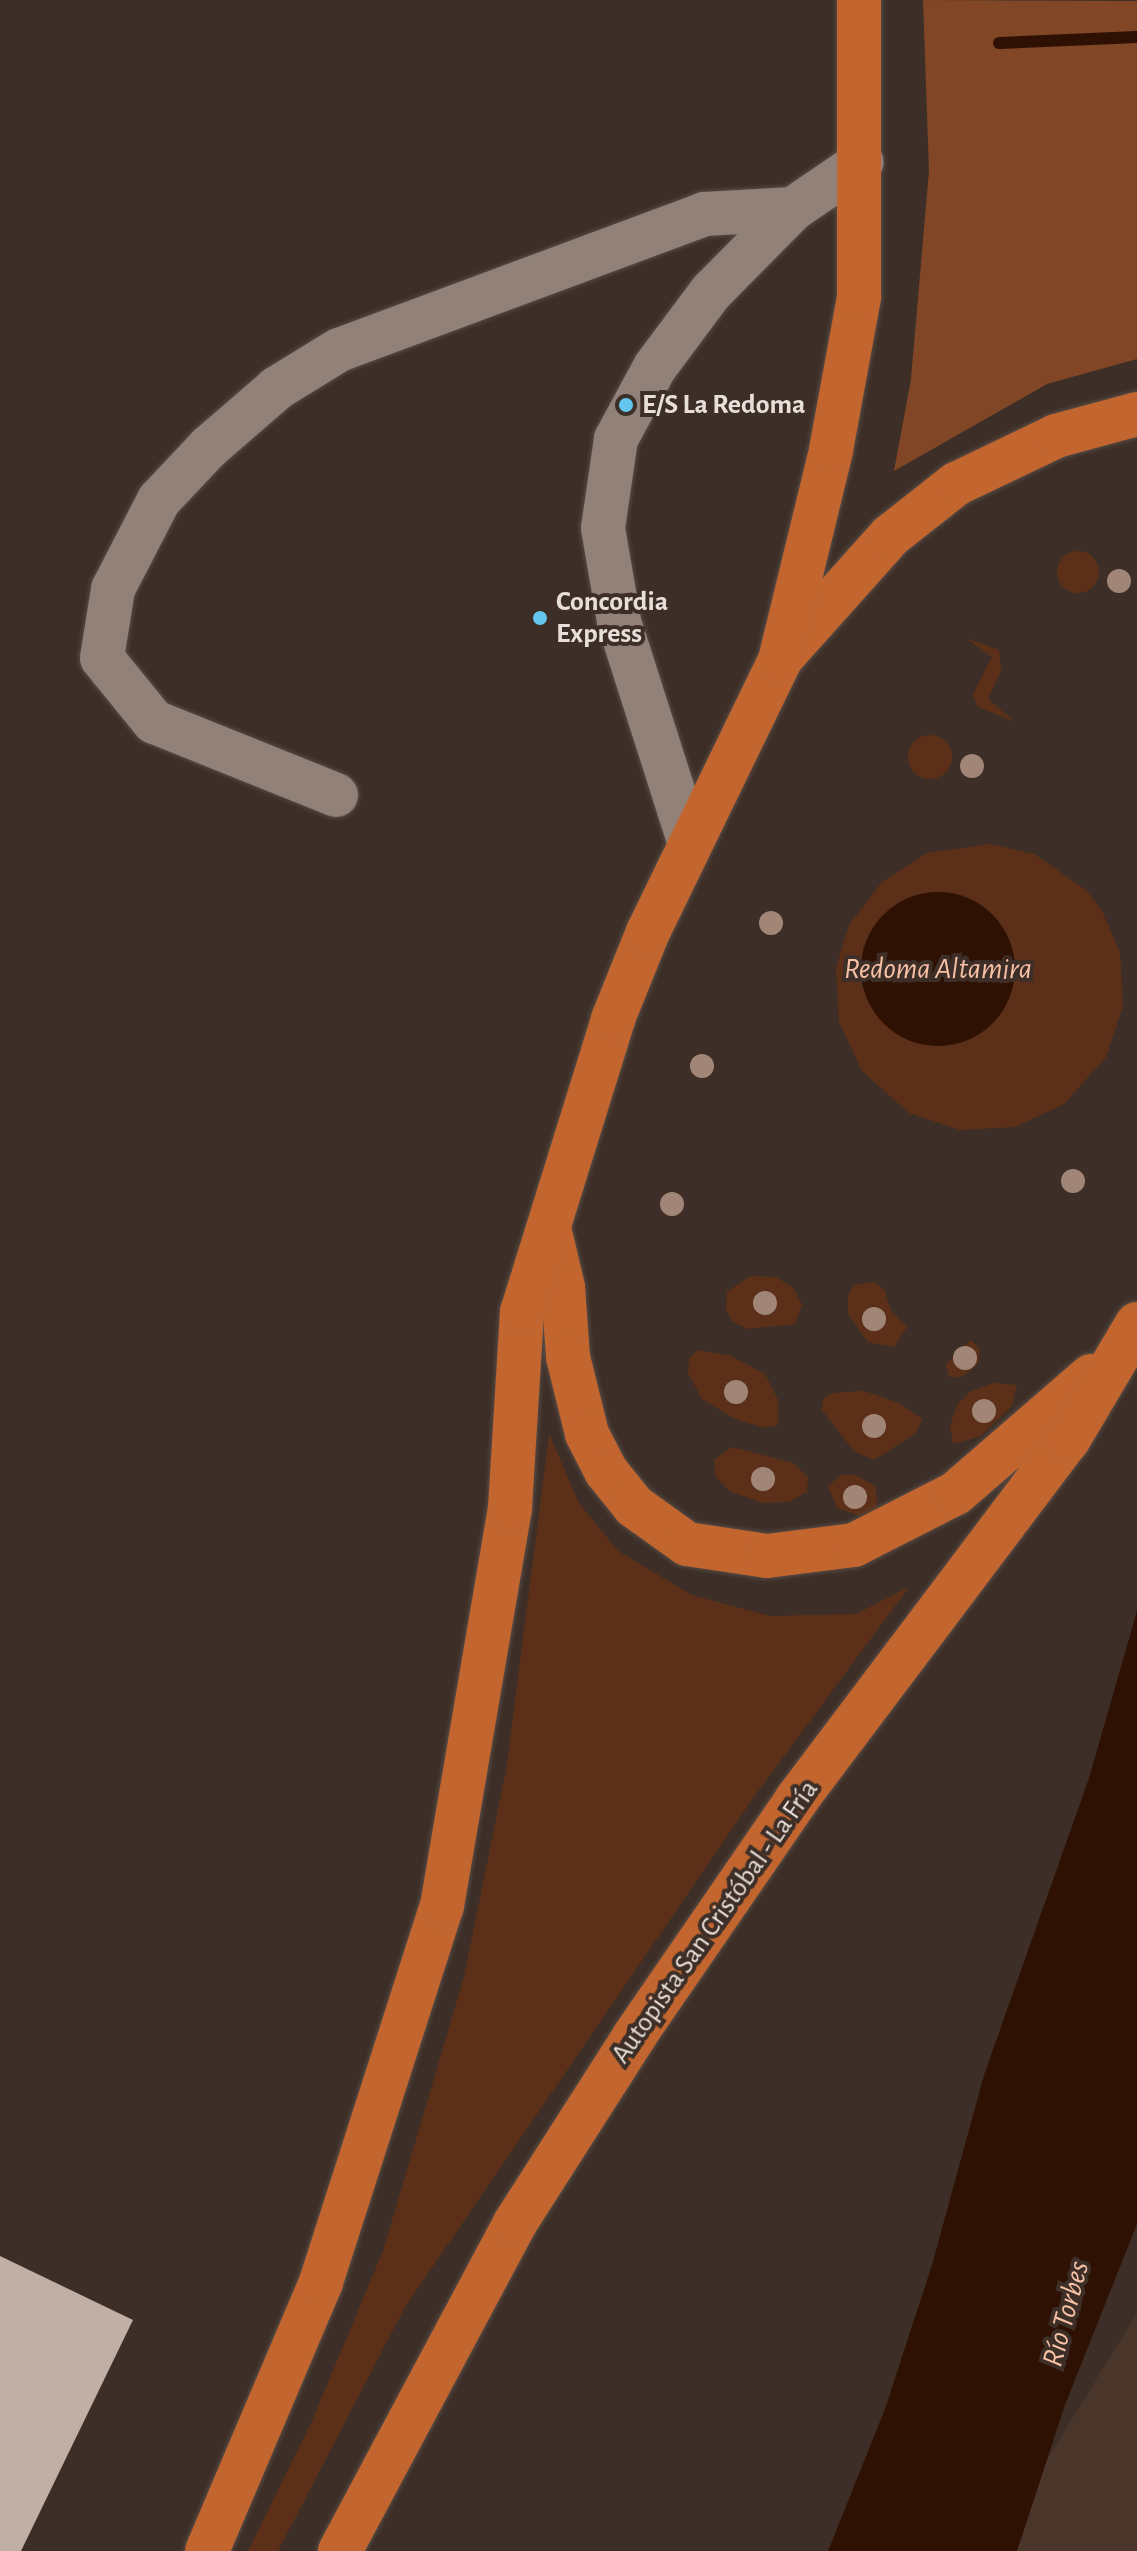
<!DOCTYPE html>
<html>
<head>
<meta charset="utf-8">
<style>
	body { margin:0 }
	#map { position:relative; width:1137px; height:2551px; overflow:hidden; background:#3d2f27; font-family:"Alegreya Sans",sans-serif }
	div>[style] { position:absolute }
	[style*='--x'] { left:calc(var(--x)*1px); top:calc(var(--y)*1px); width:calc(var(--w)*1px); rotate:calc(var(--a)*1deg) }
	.built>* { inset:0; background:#4a352a }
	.green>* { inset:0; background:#5c3018 }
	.round { border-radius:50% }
	.forest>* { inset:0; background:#804626 }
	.water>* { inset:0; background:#2e1102 }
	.stream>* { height:12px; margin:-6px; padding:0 6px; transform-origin:6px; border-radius:6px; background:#2e1102 }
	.building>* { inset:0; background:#c1aea5 }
	.roads { filter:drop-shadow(0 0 2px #574b45) drop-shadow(0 0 2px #574b45) }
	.minor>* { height:44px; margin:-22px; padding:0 22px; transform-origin:22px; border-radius:22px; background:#928178 }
	.highway>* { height:44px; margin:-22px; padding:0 22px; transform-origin:22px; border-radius:22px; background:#c2652f }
	.trees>* { width:24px; height:24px; margin:-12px; border-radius:50%; background:#a18678 }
	.dots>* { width:22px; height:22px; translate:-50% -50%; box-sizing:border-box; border:4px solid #3d2f27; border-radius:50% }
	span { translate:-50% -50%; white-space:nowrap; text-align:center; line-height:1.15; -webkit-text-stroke:8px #3d2f27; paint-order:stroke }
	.poi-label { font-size:28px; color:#e9dfda; font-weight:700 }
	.left { translate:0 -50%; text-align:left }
	.street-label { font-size:28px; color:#e9dfda }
	.water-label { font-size:30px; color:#f8c1a6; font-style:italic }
</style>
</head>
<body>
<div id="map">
	<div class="built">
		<i style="clip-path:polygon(1137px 2313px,1137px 2551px,991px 2551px)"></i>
	</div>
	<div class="green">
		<i class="round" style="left:1057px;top:551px;width:42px;height:42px"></i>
		<i style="clip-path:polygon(966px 638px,999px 650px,1001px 671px,988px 699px,1015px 722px,978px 707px,973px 694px,992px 657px)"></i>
		<i class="round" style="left:908px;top:735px;width:44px;height:44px"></i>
		<i style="clip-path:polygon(evenodd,990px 844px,1034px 854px,1086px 890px,1102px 911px,1120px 952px,1123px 1006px,1106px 1057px,1064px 1104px,1015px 1127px,960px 1130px,909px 1113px,862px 1071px,839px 1022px,836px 968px,849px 925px,882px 882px,927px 853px,990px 844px,953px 893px,980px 904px,1003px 928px,1015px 965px,1011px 993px,983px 1031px,961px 1042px,927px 1045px,896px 1033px,875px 1013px,861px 983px,863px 949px,870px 932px,897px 903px,919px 894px,953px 893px)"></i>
		<i style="clip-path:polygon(750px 1276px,776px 1277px,793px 1288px,802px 1304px,795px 1324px,747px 1329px,732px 1321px,726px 1309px,727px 1292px)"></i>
		<i style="clip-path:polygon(874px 1282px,884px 1289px,891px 1310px,907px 1327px,894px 1347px,868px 1342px,848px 1314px,848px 1295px,854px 1285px)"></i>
		<i style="clip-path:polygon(971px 1340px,980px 1349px,978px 1364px,961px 1377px,949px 1377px,946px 1364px)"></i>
		<i style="clip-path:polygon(698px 1350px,731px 1356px,765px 1374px,778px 1400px,778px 1425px,765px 1428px,735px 1419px,702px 1399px,688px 1373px,689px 1358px)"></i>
		<i style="clip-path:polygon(994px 1383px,1017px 1385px,1012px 1406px,981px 1436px,953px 1444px,950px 1426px,957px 1405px,971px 1391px)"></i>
		<i style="clip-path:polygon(864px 1391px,899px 1403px,922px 1419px,916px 1433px,874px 1460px,854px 1451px,822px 1410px,823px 1399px,832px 1393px)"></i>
		<i style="clip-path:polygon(549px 1434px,579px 1503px,618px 1551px,692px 1595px,770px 1616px,856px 1614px,909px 1587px,756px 1794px,405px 2307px,278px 2551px,248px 2551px,311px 2423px,383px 2251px,464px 1977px,507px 1765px)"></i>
		<i style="clip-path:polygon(732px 1447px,793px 1463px,808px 1477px,807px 1492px,789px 1502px,763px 1503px,729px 1491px,716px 1477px,714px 1460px)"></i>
		<i style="clip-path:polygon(841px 1475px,856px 1475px,876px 1487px,877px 1508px,861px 1516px,837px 1508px,828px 1486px)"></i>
	</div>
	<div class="forest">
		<i style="clip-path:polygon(923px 0,1137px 1px,1137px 359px,1047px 384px,894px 471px,911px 379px,929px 171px)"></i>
	</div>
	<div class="water">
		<i class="round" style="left:861px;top:892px;width:154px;height:154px"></i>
		<i style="clip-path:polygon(1137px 1611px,1137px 2224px,1065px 2405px,1017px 2551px,828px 2551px,885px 2409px,932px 2265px,984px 2075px,1089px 1778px)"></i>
	</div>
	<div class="stream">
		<i style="--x:999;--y:43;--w:138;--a:-2.5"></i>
	</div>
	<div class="building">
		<i style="clip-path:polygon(0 2256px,133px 2320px,21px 2551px,0 2551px)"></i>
	</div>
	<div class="roads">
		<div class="minor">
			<i style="--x:336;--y:795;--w:196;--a:-158.1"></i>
			<i style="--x:154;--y:722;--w:82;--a:-129.1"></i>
			<i style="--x:102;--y:658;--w:70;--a:-80.9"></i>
			<i style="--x:113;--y:589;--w:100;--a:-62.7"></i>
			<i style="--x:159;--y:500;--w:73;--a:-46.7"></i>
			<i style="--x:209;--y:447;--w:90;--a:-40.9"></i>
			<i style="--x:277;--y:388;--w:73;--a:-31.5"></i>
			<i style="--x:339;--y:350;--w:390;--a:-20.4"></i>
			<i style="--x:704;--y:214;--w:89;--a:-3.2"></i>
			<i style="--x:690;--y:844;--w:234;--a:-107.7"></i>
			<i style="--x:619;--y:621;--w:94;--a:-99.8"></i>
			<i style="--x:603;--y:528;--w:90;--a:-81.7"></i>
			<i style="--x:616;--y:439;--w:82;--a:-61.6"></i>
			<i style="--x:655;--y:367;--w:94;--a:-53.3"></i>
			<i style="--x:711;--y:292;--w:117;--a:-45.3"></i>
			<i style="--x:793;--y:209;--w:83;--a:-34.3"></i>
		</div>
		<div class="highway">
			<i style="--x:781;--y:658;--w:164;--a:-48.2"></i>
			<i style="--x:890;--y:536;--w:84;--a:-38.2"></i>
			<i style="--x:956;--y:484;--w:111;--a:-25.6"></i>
			<i style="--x:1056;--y:436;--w:84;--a:-15.2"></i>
			<i style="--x:549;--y:1228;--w:61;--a:76.7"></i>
			<i style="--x:563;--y:1287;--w:70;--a:85.9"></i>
			<i style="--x:568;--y:1357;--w:79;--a:76.1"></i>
			<i style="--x:587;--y:1434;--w:42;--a:62.8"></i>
			<i style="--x:606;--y:1471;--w:45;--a:51.3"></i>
			<i style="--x:634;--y:1506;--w:65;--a:35.6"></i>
			<i style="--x:687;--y:1544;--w:81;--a:8.5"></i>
			<i style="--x:767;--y:1556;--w:88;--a:-7.2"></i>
			<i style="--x:854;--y:1545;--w:114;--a:-27"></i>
			<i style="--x:956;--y:1493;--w:179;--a:-40.9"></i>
			<i style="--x:207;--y:2551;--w:292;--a:-67"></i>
			<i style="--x:321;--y:2282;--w:395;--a:-72.2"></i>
			<i style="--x:442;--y:1906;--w:404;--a:-80.3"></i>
			<i style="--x:510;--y:1508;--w:196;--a:-86.5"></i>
			<i style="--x:522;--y:1312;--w:307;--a:-72.7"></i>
			<i style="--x:613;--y:1019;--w:94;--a:-68.1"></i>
			<i style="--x:648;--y:932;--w:302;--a:-64.1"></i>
			<i style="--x:780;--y:660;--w:216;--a:-76.3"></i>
			<i style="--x:831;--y:450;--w:156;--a:-79.6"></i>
			<i style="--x:859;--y:297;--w:297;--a:-90"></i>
			<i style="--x:340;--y:2551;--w:372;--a:-61.9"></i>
			<i style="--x:515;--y:2223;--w:223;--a:-57.4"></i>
			<i style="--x:635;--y:2035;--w:286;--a:-55.5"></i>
			<i style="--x:797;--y:1799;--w:450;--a:-53"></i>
			<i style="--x:1068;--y:1440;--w:135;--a:-59.3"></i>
		</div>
	</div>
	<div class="trees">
		<i style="left:1119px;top:581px"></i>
		<i style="left:972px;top:766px"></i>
		<i style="left:771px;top:923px"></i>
		<i style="left:702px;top:1066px"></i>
		<i style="left:1073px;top:1181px"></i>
		<i style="left:672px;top:1204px"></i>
		<i style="left:765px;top:1303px"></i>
		<i style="left:874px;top:1319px"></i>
		<i style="left:965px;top:1358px"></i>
		<i style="left:736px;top:1392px"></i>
		<i style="left:984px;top:1411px"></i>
		<i style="left:874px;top:1426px"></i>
		<i style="left:763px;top:1479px"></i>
		<i style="left:855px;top:1497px"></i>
	</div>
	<div class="dots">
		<i style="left:626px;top:405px;background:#64c5ee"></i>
		<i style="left:540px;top:618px;background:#64c5ee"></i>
	</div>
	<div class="poi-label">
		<span class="left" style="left:642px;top:405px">E/S La Redoma</span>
		<span class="left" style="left:556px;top:618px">Concordia<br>Express</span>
	</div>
	<div class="street-label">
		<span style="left:715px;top:1922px;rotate:-55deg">Autopista San Cristóbal - La Fría</span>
	</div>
	<div class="water-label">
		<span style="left:938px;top:969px">Redoma Altamira</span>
		<span style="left:1066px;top:2314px;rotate:-75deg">Río Torbes</span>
	</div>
</div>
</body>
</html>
